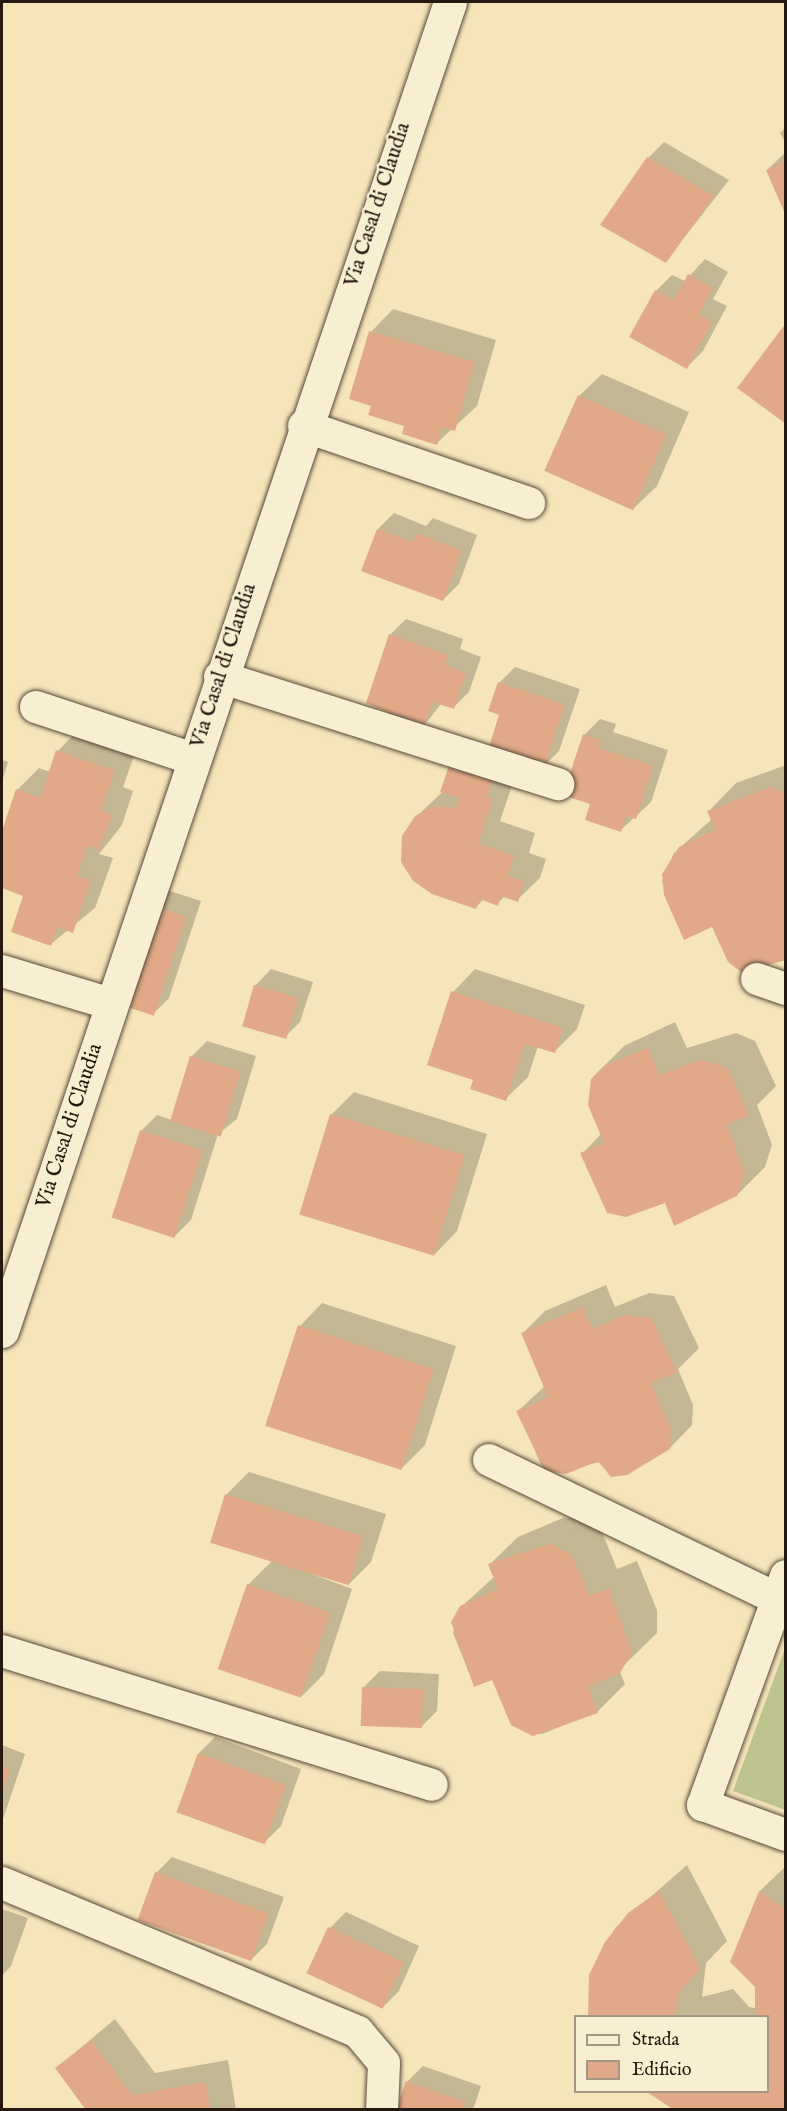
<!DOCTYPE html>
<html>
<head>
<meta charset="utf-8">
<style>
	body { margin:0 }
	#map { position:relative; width:787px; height:2111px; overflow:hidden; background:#f5e5b9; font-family:"IM FELL English",serif }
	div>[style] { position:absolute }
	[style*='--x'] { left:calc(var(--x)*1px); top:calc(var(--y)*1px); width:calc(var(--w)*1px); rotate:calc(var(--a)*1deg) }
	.green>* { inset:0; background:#bfc38d }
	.shadow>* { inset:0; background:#0003 }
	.building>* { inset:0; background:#e1a987; transform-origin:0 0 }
	.roads { filter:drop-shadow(0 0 2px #584b3a) drop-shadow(0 0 2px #584b3a) }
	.street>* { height:32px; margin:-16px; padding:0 16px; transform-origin:16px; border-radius:16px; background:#f8eed2 }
	.secondary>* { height:33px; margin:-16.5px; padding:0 16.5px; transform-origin:16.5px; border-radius:16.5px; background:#f8eed2 }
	span { translate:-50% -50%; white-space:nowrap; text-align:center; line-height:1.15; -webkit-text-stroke:5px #f8eed2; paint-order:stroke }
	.street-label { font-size:21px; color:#241810 }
	.frame { position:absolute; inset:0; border:3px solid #241810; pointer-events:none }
	.legend { position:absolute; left:574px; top:2015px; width:195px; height:78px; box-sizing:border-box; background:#f8eed2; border:2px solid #a39884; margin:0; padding:8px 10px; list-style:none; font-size:18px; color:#241810 }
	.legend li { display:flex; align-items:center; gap:12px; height:30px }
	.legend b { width:30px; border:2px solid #a39884 }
</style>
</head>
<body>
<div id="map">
	<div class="green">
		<i style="clip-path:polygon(785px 1648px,785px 1810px,733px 1791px)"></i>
	</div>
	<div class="shadow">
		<i style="clip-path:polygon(786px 127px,786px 144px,780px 133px)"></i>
		<i style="clip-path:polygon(664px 142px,729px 180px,666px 261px,648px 158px)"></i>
		<i style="clip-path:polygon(786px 152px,786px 212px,767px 170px)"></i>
		<i style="clip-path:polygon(705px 259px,728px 272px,713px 299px,727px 306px,703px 351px,687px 367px,656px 291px,672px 275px,685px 281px)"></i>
		<i style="clip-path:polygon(393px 309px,496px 340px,477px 406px,437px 443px,373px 404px,371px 332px)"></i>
		<i style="clip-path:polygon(602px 374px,689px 412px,657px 486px,634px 508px,579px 396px)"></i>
		<i style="clip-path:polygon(394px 513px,426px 526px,433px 518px,477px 535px,459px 584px,443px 600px,378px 529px)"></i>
		<i style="clip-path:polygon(406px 619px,463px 639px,460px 649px,481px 657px,469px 692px,453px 708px,441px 704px,423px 727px,390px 635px)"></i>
		<i style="clip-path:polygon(515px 667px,580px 689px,559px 751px,543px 767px,515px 777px,500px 821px,535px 833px,529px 853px,546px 859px,540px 878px,517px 900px,505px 896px,497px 904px,484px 899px,476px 907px,416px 817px,490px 747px,501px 714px,499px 683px)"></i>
		<i style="clip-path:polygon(600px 719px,616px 724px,613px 732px,668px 750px,651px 802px,621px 830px,592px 803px,584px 735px)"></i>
		<i style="clip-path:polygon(80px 728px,137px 748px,123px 787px,133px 791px,122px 825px,99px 854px,113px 858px,95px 908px,51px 944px,25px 895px,2px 887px,2px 835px,17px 790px,39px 768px,50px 772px,58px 751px)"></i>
		<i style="clip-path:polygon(2px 760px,8px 762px,2px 782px)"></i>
		<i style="clip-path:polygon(786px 765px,786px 957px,713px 925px,685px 938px,662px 881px,674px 853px,712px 819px,709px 811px,736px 783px)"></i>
		<i style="clip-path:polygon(167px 890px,201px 901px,169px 998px,153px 1014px,118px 1003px)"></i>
		<i style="clip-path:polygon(271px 969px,313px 982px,300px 1022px,284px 1038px,255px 986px)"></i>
		<i style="clip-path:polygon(475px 969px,585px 1005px,577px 1029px,554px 1052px,538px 1046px,528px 1077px,505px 1099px,475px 1079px,453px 992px)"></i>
		<i style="clip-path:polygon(675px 1022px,687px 1048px,736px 1033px,755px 1041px,776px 1086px,757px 1105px,772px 1145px,765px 1167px,737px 1195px,666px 1201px,582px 1154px,602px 1133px,589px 1098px,596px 1074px,624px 1046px)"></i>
		<i style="clip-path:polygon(207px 1041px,256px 1056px,237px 1119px,218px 1134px,191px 1220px,175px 1236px,141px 1131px,157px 1115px,172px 1120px,191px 1057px)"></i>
		<i style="clip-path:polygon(354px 1092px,487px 1134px,457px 1231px,435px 1254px,331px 1115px)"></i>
		<i style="clip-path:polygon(606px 1285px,615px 1307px,649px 1293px,674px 1296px,699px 1348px,678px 1369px,693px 1405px,692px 1425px,670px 1448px,551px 1472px,541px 1465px,518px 1411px,545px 1386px,523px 1333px,545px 1311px)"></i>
		<i style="clip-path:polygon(322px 1303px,456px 1346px,425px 1445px,402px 1468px,300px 1326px)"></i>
		<i style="clip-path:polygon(249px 1472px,386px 1514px,371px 1562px,349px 1584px,299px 1569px,352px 1589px,324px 1674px,302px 1696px,248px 1585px,272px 1561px,226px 1495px)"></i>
		<i style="clip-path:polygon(563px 1518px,587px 1519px,602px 1532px,617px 1569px,637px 1561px,657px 1610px,657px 1633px,619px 1670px,625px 1684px,597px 1712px,542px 1734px,526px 1733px,509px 1718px,493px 1678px,474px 1685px,453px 1633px,461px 1607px,495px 1576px,490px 1564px,518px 1537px)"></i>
		<i style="clip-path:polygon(380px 1671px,439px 1674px,437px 1711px,421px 1727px,363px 1688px)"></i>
		<i style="clip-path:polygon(215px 1737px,301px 1769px,281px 1826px,265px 1842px,199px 1753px)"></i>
		<i style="clip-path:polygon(2px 1745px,25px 1754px,2px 1822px)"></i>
		<i style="clip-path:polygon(172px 1857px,284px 1897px,267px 1944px,251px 1960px,156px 1873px)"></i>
		<i style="clip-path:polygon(687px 1865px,727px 1941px,706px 1963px,702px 1997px,733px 1989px,749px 2007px,761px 2009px,756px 1986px,732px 1962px,760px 1891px,786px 1866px,786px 2107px,680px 2110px,649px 2092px,768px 2092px,768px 2016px,590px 2016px,591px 1975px,615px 1928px)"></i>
		<i style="clip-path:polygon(2px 1909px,28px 1918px,11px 1966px,2px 1976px)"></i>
		<i style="clip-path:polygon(346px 1912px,419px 1946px,399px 1991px,383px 2007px,330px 1928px)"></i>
		<i style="clip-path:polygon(115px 2019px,155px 2073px,228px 2060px,236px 2110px,88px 2110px,57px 2068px)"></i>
		<i style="clip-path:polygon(423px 2066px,481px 2086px,473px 2110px,398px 2110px,407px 2082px)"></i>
	</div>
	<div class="building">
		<i style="clip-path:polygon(647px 157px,714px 196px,666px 263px,600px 225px)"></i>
		<i style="clip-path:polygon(786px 161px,786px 216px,766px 170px)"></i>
		<i style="clip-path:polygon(688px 274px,713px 288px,698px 315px,712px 322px,687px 369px,629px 337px,655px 290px,674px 300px)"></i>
		<i style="clip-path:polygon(786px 323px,786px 424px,737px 388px)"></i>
		<i style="clip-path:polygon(369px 331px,475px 362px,455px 431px,442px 427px,437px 445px,402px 434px,404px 426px,368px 415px,371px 406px,349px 399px)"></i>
		<i style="left:578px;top:395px;width:97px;height:83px;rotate:24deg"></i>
		<i style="clip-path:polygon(377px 529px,413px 542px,416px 533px,462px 551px,443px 601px,361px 571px)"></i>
		<i style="clip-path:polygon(389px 634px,448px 655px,445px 665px,466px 673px,454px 709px,432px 702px,423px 728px,366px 703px)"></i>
		<i style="clip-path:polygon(498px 682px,565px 705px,544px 768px,488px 750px,499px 715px,488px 711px)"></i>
		<i style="clip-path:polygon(583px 734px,601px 740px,598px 748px,653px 766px,636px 819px,626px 816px,621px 832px,585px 820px,590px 804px,563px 795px)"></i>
		<i style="clip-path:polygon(56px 750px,115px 771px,101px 810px,112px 814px,99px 850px,88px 845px,77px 876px,91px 880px,73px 933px,58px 927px,51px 946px,11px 932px,23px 896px,2px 888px,2px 831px,16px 789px,40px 798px)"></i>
		<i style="clip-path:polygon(450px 763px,494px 778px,487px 797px,493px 799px,478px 843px,514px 856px,507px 876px,524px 881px,518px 902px,501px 896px,498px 906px,480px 899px,476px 909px,432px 894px,413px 881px,401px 862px,402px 836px,415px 816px,433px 806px,456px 808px,459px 798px,440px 792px)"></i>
		<i style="clip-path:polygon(771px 787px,786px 793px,786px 960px,741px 972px,728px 962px,712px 927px,684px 940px,664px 895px,662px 874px,679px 847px,715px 830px,707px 811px)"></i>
		<i style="left:150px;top:905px;width:38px;height:104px;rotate:18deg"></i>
		<i style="left:254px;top:985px;width:46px;height:43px;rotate:16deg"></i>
		<i style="clip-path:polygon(451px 991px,563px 1028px,555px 1053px,525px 1044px,506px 1101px,470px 1089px,473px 1080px,427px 1065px)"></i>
		<i style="clip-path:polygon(648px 1048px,659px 1075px,700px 1060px,728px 1068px,749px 1115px,727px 1125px,745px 1173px,737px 1196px,674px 1226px,665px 1203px,626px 1217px,607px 1213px,580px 1153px,604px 1143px,588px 1105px,591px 1079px,604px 1066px)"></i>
		<i style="left:190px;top:1056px;width:53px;height:68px;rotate:17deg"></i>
		<i style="left:330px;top:1114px;width:141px;height:105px;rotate:17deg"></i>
		<i style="left:140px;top:1130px;width:66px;height:92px;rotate:18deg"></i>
		<i style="clip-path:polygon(583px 1307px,592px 1329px,625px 1315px,651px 1318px,677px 1372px,651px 1383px,671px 1429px,670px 1449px,627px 1475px,611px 1477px,598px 1461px,566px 1474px,545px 1471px,516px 1411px,548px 1397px,521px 1333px)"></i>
		<i style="left:298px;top:1325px;width:143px;height:106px;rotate:18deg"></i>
		<i style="left:225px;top:1494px;width:145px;height:51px;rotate:17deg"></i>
		<i style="clip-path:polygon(550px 1544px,571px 1554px,590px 1596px,609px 1588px,632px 1653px,620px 1673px,588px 1687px,598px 1713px,533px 1736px,511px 1725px,492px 1680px,474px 1687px,451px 1622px,460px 1606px,498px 1589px,488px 1564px)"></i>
		<i style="left:247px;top:1584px;width:88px;height:90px;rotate:19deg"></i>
		<i style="left:362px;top:1687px;width:61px;height:39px;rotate:2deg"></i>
		<i style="left:198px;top:1753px;width:94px;height:63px;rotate:20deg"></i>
		<i style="clip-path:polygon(2px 1767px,10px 1770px,2px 1794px)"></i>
		<i style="left:155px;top:1872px;width:121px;height:51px;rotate:20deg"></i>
		<i style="clip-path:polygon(659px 1891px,701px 1969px,679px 1992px,675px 2016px,588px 2016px,589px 1975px,605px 1942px,628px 1913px)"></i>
		<i style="clip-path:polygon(759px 1891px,786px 1909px,786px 2110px,674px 2110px,647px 2092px,768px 2092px,768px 2016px,755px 2016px,755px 1987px,730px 1962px)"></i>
		<i style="left:328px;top:1927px;width:84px;height:51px;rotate:25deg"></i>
		<i style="clip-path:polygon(91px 2040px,132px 2095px,206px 2082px,210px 2110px,86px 2110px,55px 2068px)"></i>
		<i style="clip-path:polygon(406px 2081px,466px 2102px,463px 2110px,396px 2110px)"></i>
	</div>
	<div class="roads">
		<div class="street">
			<i style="--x:304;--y:426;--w:238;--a:18.9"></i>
			<i style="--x:220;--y:677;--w:355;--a:17.6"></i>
			<i style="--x:36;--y:707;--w:165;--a:18.3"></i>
			<i style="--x:2;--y:971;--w:114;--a:16.8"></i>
			<i style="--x:757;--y:979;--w:31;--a:19"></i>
			<i style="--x:489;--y:1460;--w:330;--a:25.7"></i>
			<i style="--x:786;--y:1576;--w:244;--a:109.9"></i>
			<i style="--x:703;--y:1805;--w:88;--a:19.9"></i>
			<i style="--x:2;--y:1651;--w:450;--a:17.3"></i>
			<i style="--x:2;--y:1883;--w:386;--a:22.7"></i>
			<i style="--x:358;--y:2032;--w:40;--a:50"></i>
			<i style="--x:384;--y:2063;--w:47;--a:92.4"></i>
		</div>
		<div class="secondary">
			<i style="--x:2;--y:1331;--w:1402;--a:-71.37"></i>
		</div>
	</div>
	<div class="street-label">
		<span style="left:378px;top:205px;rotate:-72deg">Via Casal di Claudia</span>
		<span style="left:224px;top:666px;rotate:-72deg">Via Casal di Claudia</span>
		<span style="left:70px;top:1126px;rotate:-72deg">Via Casal di Claudia</span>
	</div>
	<div class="frame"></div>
	<ul class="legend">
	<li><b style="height:8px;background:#f8eed2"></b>Strada</li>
	<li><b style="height:16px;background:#e1a987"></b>Edificio</li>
	</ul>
</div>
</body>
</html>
